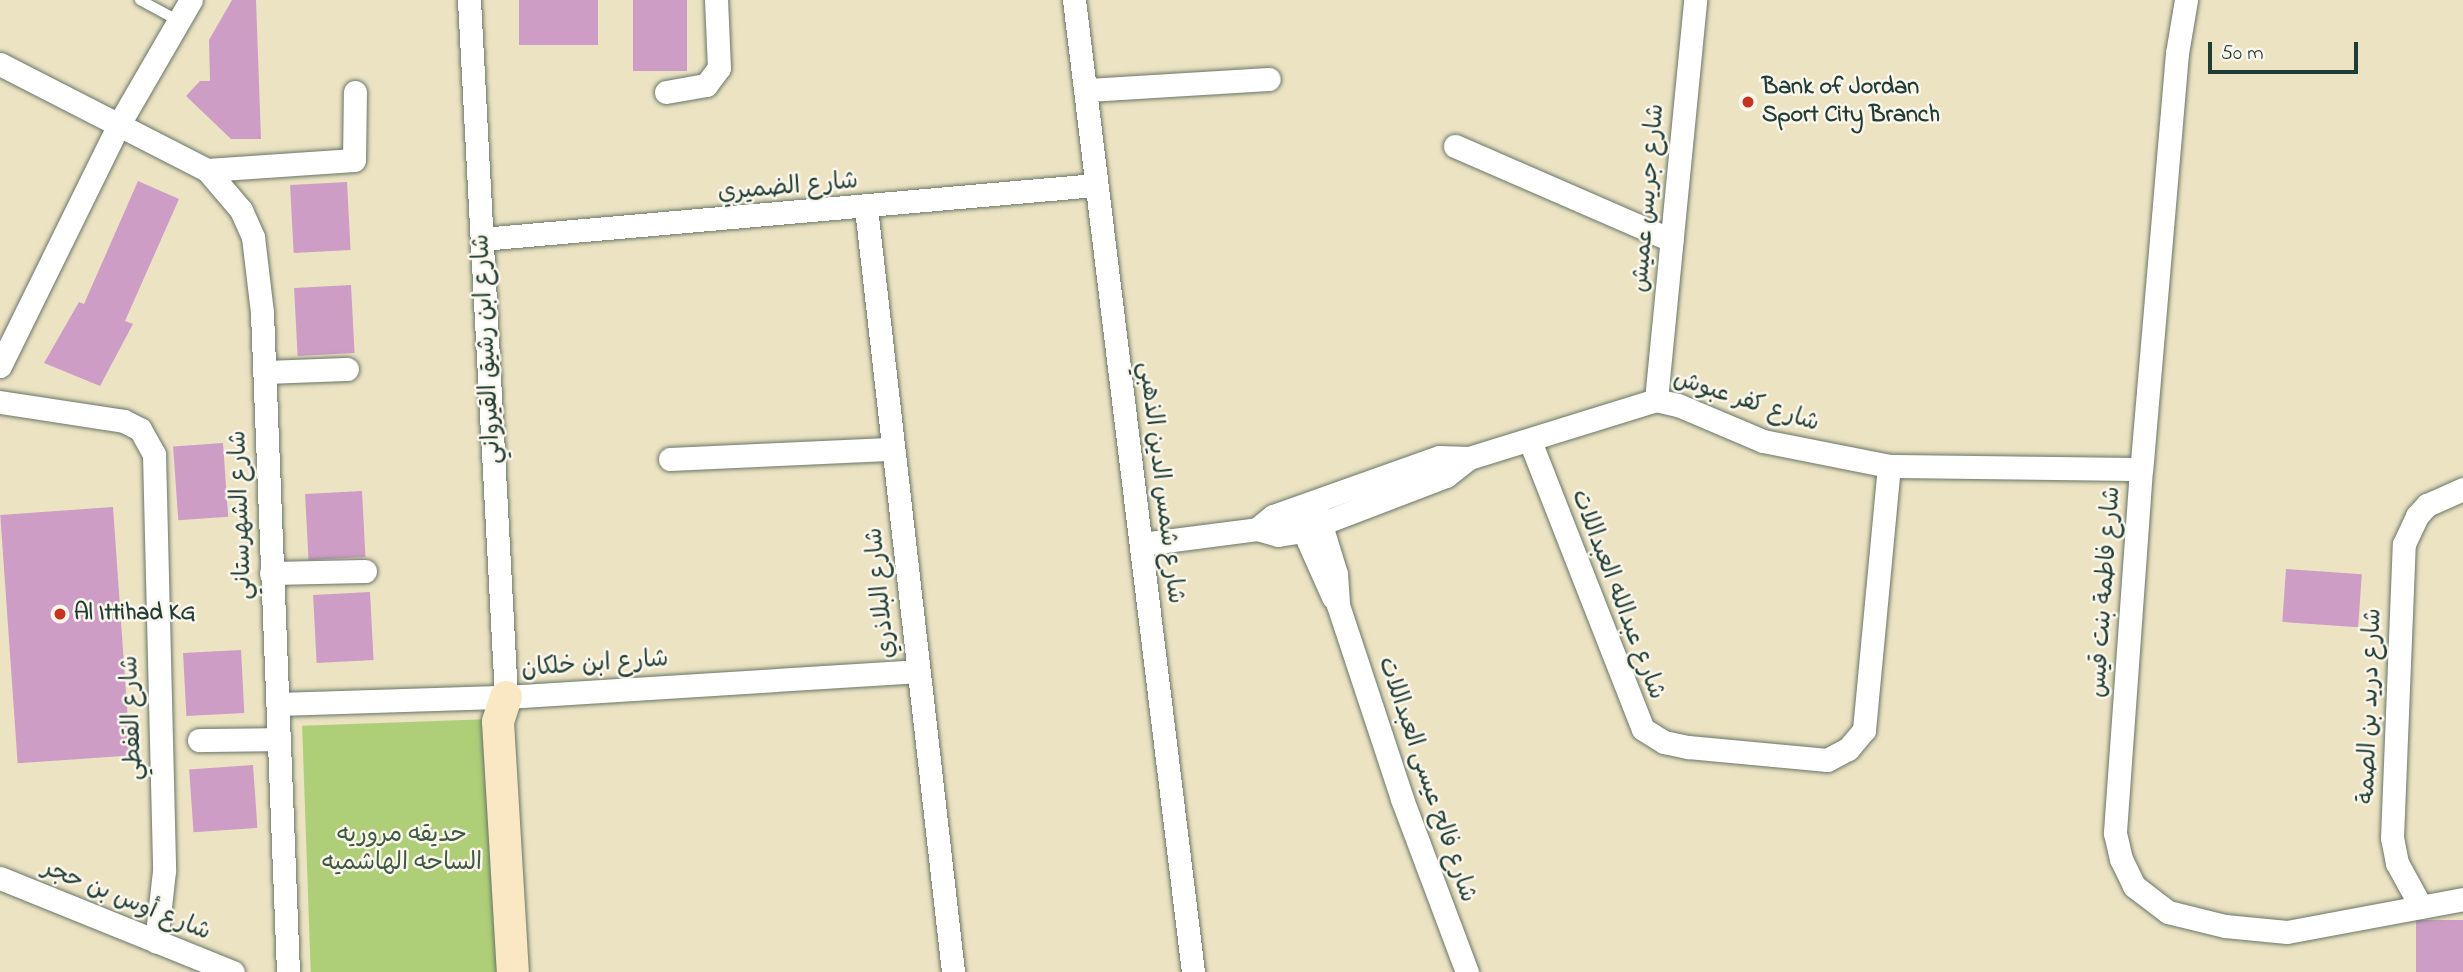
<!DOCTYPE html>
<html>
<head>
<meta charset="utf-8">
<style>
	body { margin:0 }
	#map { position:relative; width:2463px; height:972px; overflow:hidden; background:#ece3c3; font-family:"Indie Flower","Playpen Sans Arabic",sans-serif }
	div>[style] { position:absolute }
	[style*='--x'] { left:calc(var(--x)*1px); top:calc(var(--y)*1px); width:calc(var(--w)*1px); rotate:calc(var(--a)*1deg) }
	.green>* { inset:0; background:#aecf77; transform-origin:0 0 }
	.building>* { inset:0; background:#cd9dc6; transform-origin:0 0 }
	.roads { filter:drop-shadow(0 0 2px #677766) drop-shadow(0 0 2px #677766) }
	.service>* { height:10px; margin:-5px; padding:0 5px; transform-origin:5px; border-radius:5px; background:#fff }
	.minor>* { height:23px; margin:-11.5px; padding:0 11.5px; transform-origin:11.5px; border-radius:11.5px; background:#fff }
	.secondary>* { height:32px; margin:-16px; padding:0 16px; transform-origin:16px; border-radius:16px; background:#fae7c3 }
	.dots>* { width:19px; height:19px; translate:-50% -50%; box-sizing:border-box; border:4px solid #fbf7ec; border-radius:50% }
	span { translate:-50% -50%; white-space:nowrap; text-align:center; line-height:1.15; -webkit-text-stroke:5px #fbf7ec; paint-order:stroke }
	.poi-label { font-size:24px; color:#1f3d34; font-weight:700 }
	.left { translate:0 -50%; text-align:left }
	.street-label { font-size:24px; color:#1f3d34 }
	.park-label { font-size:24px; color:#3c5a41 }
	.scale { position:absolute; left:2208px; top:42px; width:150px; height:32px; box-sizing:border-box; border:4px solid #1f3d34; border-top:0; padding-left:9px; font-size:21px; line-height:24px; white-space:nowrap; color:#1f3d34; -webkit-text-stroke:5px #fbf7ec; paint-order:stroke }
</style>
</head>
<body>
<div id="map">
	<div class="green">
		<i style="left:492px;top:719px;width:253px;height:190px;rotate:88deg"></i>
	</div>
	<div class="building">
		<i style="clip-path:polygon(232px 0,256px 0,261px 139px,231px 139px,186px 96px,200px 81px,210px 81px,209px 40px)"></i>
		<i style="left:519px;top:0;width:79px;height:45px"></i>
		<i style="left:633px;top:0;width:54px;height:71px"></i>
		<i style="clip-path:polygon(138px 181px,179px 199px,125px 321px,133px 324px,100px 386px,44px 363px,79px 302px,84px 304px)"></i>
		<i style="left:347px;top:182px;width:68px;height:57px;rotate:87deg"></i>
		<i style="left:351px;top:285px;width:68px;height:57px;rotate:87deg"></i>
		<i style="left:223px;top:443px;width:74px;height:50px;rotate:86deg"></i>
		<i style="left:362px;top:491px;width:66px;height:57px;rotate:87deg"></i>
		<i style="left:113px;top:507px;width:249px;height:113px;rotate:86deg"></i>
		<i style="left:2286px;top:569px;width:76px;height:53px;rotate:4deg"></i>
		<i style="left:370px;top:592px;width:68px;height:57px;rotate:87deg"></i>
		<i style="left:241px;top:650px;width:63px;height:58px;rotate:87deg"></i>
		<i style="left:253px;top:765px;width:63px;height:64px;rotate:86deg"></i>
		<i style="left:2463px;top:920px;width:52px;height:47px;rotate:90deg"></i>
	</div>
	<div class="roads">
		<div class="service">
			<i style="--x:140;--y:0;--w:44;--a:28.3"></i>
		</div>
		<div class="minor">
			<i style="--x:469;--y:0;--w:698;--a:86.96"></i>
			<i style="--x:1074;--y:0;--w:979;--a:83.02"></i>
			<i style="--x:2186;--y:0;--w:54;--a:99.6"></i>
			<i style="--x:2177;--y:53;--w:418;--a:94.9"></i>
			<i style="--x:2141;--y:469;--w:365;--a:94.1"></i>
			<i style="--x:2115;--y:833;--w:27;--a:77"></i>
			<i style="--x:2121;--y:859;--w:30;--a:64"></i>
			<i style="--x:2134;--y:886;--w:43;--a:37.4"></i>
			<i style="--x:2168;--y:912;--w:59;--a:13.8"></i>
			<i style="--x:2225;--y:926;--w:62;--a:5.5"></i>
			<i style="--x:2287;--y:932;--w:179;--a:-10.6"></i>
			<i style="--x:0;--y:64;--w:233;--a:27.1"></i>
			<i style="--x:207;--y:170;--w:52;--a:49.6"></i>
			<i style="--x:241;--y:210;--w:30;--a:66"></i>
			<i style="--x:253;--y:237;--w:77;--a:83.2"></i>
			<i style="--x:262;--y:313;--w:660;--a:87.74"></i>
			<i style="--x:1087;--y:90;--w:182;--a:-3.5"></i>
			<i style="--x:666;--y:92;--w:41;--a:-9.9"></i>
			<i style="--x:706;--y:85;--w:21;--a:-53"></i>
			<i style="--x:719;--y:68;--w:68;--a:-92.5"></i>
			<i style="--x:1455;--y:146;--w:236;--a:23.5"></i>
			<i style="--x:207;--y:170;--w:147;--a:-3.9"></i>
			<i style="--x:354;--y:160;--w:68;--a:-89.2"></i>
			<i style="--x:866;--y:208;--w:769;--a:83.5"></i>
			<i style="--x:482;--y:239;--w:616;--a:-5.03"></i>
			<i style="--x:0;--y:366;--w:270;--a:-63.8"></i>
			<i style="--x:119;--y:124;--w:143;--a:-59.9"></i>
			<i style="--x:264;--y:372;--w:83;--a:-2.1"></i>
			<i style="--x:1656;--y:400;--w:402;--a:-84.4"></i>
			<i style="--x:0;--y:402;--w:125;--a:8.7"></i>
			<i style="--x:124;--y:421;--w:18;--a:27"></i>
			<i style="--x:140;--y:429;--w:29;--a:61"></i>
			<i style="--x:154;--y:454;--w:417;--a:88.6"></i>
			<i style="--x:164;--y:871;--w:71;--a:96.4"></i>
			<i style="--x:1530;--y:441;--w:309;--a:68.6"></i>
			<i style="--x:1643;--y:729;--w:25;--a:32"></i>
			<i style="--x:1664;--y:742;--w:25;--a:12"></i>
			<i style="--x:1688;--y:747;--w:140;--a:5.3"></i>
			<i style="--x:1827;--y:760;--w:24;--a:-28"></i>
			<i style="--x:1848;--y:749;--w:25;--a:-50"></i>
			<i style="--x:1864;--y:730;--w:265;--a:-84.6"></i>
			<i style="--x:670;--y:459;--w:223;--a:-2.6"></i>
			<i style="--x:1314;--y:502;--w:75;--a:73"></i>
			<i style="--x:1336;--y:574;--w:31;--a:86"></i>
			<i style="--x:1338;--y:605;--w:204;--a:71.7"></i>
			<i style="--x:1402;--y:799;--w:185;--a:69.4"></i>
			<i style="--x:1297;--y:516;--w:89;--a:66"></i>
			<i style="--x:1257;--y:529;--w:21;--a:-39"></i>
			<i style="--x:1273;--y:516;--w:176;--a:-19.6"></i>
			<i style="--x:1439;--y:457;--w:30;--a:2"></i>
			<i style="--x:1469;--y:458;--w:196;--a:-17.2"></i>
			<i style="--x:1656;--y:400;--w:23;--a:13"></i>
			<i style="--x:1678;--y:405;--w:92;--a:23"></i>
			<i style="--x:1763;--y:441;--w:128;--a:11.2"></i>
			<i style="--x:1889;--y:466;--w:252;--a:0.7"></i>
			<i style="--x:1142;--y:544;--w:116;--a:-7.4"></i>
			<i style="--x:1257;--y:529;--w:22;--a:16"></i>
			<i style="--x:1278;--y:535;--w:24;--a:-9"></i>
			<i style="--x:1302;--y:531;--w:154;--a:-20.9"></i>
			<i style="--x:1446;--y:476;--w:29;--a:-38"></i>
			<i style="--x:271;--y:573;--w:94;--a:-1.2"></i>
			<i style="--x:278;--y:704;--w:228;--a:-1.8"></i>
			<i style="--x:506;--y:697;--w:411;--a:-3.6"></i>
			<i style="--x:199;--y:740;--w:80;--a:-0.7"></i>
			<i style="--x:0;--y:878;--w:251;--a:22"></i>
			<i style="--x:2420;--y:905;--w:48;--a:-118.7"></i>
			<i style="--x:2397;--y:863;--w:25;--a:-101"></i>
			<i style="--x:2392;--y:838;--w:294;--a:-87.7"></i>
			<i style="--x:2404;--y:544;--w:31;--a:-65"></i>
			<i style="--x:2417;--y:516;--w:15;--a:-48"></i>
			<i style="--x:2427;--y:505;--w:39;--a:-24"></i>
		</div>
		<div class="secondary">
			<i style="--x:506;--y:697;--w:26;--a:108"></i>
			<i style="--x:498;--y:722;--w:250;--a:86.6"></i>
		</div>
	</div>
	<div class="dots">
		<i style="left:1748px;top:102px;background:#c8321e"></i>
		<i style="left:60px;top:614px;background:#c8321e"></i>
	</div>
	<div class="poi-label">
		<span class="left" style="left:1762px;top:102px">Bank of Jordan<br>Sport City Branch</span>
		<span class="left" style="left:74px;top:614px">Al Ittihad KG</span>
	</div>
	<div class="street-label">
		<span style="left:788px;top:188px;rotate:-5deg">شارع الضميري</span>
		<span style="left:1649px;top:198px;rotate:-85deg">شارع جريس عميش</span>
		<span style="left:488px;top:349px;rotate:-93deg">شارع ابن رشيق القيرواني</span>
		<span style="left:1746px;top:402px;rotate:18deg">شارع كفر عبوش</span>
		<span style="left:1160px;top:483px;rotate:83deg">شارع شمس الدين الذهبي</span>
		<span style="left:242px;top:515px;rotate:-92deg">شارع الشهرستاني</span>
		<span style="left:2106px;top:592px;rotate:-86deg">شارع فاطمة بنت قيس</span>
		<span style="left:882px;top:593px;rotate:-96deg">شارع البلاذري</span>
		<span style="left:1617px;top:595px;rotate:69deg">شارع عبدالله العبداللات</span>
		<span style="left:595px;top:665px;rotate:-4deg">شارع ابن خلكان</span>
		<span style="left:2371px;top:706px;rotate:-88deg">شارع دريد بن الصمة</span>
		<span style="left:133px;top:718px;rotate:-92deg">شارع القفطي</span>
		<span style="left:1426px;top:780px;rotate:71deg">شارع فالح عيسى العبداللات</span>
		<span style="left:126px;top:901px;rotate:22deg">شارع أوس بن حجر</span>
	</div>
	<div class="park-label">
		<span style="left:402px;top:850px">حديقه مروريه<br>الساحه الهاشميه</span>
	</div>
	<div class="scale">50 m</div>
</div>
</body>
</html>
